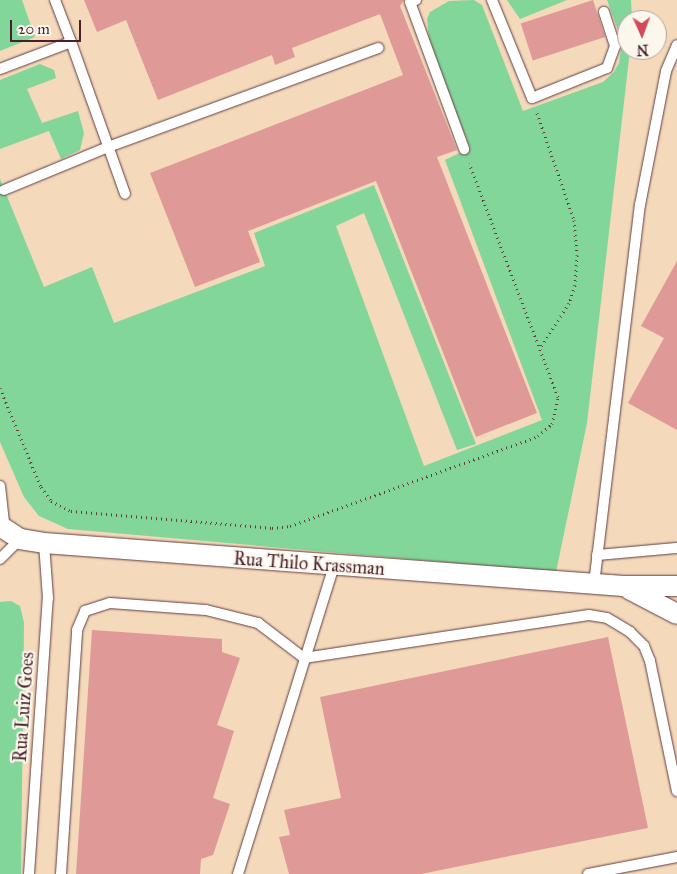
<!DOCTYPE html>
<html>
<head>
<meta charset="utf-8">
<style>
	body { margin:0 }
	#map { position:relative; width:677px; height:874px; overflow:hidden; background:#f4d9bb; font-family:"IM FELL Great Primer",serif }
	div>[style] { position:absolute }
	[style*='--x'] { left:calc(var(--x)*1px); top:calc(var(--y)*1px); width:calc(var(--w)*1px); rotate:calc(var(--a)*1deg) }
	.green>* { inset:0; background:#82d699 }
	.building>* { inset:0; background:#df9a98; transform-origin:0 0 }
	.path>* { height:3px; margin-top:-1.5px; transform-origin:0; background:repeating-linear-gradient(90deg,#643b41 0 1px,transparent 0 5px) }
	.roads { filter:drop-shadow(0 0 1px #643b41) drop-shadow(0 0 1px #643b41) }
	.lane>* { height:10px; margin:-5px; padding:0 5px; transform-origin:5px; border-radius:5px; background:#fff }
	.street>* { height:20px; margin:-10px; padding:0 10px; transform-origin:10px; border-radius:10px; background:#fff }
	span { translate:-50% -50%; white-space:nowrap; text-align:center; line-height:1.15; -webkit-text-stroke:4.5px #fbf7ec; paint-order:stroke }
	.street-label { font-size:18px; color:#4a1f2b }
	.north { position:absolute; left:617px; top:10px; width:50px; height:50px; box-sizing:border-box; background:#fbf7ec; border:1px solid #b4a19f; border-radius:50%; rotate:178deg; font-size:14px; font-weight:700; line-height:20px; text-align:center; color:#4a1f2b }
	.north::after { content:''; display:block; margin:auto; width:18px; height:22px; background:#d1495b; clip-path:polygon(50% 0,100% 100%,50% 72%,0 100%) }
	.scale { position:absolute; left:10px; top:20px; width:71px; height:22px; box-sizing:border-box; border:2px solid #4a1f2b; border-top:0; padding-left:6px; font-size:15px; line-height:18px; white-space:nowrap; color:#4a1f2b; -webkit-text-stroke:4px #fbf7ec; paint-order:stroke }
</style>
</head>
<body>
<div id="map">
	<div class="green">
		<i style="clip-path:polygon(0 0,22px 0,35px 37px,0 51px)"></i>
		<i style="clip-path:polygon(474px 0,482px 5px,523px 111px,603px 82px,614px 72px,619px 63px,622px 41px,607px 0,631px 0,632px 20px,627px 20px,627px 50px,630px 50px,587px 423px,556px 572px,68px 529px,39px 516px,24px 497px,0 442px,0 179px,44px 287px,92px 267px,114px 323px,265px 266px,254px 233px,374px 185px,476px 444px,457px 450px,364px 213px,336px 226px,424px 466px,542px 420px,445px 160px,470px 148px,429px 40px,427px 19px,430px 12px,449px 1px)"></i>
		<i style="clip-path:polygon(507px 0,567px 0,520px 19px)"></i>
		<i style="clip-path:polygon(40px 64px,54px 70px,56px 78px,27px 89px,42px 123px,78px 111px,84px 133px,80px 150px,61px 159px,49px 131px,0 149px,0 80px)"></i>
		<i style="clip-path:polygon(11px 601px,20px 606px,24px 623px,21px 874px,0 874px,0 602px)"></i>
	</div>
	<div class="building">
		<i style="clip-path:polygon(84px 0,404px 0,400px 6px,457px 150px,437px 157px,537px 413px,476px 437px,376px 181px,248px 231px,260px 262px,195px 287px,150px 173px,403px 75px,380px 14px,292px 48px,295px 57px,275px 65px,272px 55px,158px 100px,126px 20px,97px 32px)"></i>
		<i style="left:593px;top:0;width:39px;height:76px;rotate:72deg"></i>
		<i style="clip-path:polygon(677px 261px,677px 430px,628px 403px,664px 338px,641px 326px)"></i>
		<i style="clip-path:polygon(92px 630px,222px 639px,222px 652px,240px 658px,217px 725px,234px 731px,213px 798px,230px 804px,213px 855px,201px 859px,200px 874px,76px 874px)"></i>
		<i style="clip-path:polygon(608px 637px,648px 828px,421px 874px,289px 874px,279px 837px,290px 835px,284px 810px,341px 798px,320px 697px)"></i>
	</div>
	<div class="path">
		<i style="--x:537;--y:113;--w:113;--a:70.9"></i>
		<i style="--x:574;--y:220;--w:35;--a:85"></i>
		<i style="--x:577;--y:255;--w:30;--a:94"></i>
		<i style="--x:575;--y:285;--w:19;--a:108"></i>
		<i style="--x:569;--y:303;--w:54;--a:122.8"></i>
		<i style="--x:0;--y:388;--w:107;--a:67.5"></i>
		<i style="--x:41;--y:487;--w:17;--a:54"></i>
		<i style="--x:51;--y:501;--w:22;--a:27"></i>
		<i style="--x:71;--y:511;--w:202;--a:4.8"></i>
		<i style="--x:272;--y:528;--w:18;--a:-6"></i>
		<i style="--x:290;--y:526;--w:264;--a:-19.9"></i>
		<i style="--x:538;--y:436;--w:18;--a:-41"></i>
		<i style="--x:552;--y:424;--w:28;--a:-77"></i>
		<i style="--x:558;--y:397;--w:250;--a:-110.8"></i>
	</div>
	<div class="roads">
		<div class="lane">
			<i style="--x:55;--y:0;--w:45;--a:69.1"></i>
			<i style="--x:416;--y:0;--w:6;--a:162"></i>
			<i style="--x:410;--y:2;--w:157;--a:69.8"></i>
			<i style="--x:492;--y:0;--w:106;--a:67.8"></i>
			<i style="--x:532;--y:98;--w:81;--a:-21.8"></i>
			<i style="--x:607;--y:68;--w:23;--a:-70"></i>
			<i style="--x:615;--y:46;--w:36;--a:-108"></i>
			<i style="--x:0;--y:69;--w:76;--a:-20.8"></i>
			<i style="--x:71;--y:42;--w:161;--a:70.4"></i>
			<i style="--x:4;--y:190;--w:113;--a:-22.5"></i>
			<i style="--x:108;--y:147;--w:288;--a:-20.1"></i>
			<i style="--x:0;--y:486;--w:45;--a:83.7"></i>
			<i style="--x:597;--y:555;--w:80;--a:-5"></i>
			<i style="--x:0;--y:559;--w:28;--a:-45"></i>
			<i style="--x:594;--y:584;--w:382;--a:-83.1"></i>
			<i style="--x:640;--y:205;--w:136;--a:-79"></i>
			<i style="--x:666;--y:71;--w:28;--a:-67"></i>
			<i style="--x:29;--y:874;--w:277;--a:-86.1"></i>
			<i style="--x:48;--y:598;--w:55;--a:-94.2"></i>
			<i style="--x:61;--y:874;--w:245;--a:-86.2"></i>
			<i style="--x:77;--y:630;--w:21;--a:-67"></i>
			<i style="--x:85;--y:611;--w:26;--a:-18"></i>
			<i style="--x:110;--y:603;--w:96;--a:4.2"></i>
			<i style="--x:206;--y:610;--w:54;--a:14"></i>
			<i style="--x:258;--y:623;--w:58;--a:37.3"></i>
			<i style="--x:304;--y:658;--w:288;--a:-8.6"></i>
			<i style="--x:589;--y:615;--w:18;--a:9"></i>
			<i style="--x:607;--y:618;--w:27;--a:31"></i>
			<i style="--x:630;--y:632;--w:20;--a:45"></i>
			<i style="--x:644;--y:646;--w:16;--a:68"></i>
			<i style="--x:650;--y:661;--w:133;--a:78.3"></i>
			<i style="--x:238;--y:874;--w:323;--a:-72.7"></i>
			<i style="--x:588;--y:874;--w:91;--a:-10.8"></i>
		</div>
		<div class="street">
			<i style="--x:0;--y:526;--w:24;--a:33"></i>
			<i style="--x:20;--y:539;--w:24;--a:9"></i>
			<i style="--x:44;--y:543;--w:581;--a:4.25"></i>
			<i style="--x:623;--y:586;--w:54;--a:0"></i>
			<i style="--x:629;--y:589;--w:54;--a:27.5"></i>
		</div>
	</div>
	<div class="street-label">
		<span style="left:309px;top:564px;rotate:4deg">Rua Thilo Krassman</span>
		<span style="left:24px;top:707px;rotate:-86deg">Rua Luiz Goes</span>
	</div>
	<div class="north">N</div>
	<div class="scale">20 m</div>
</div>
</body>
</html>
